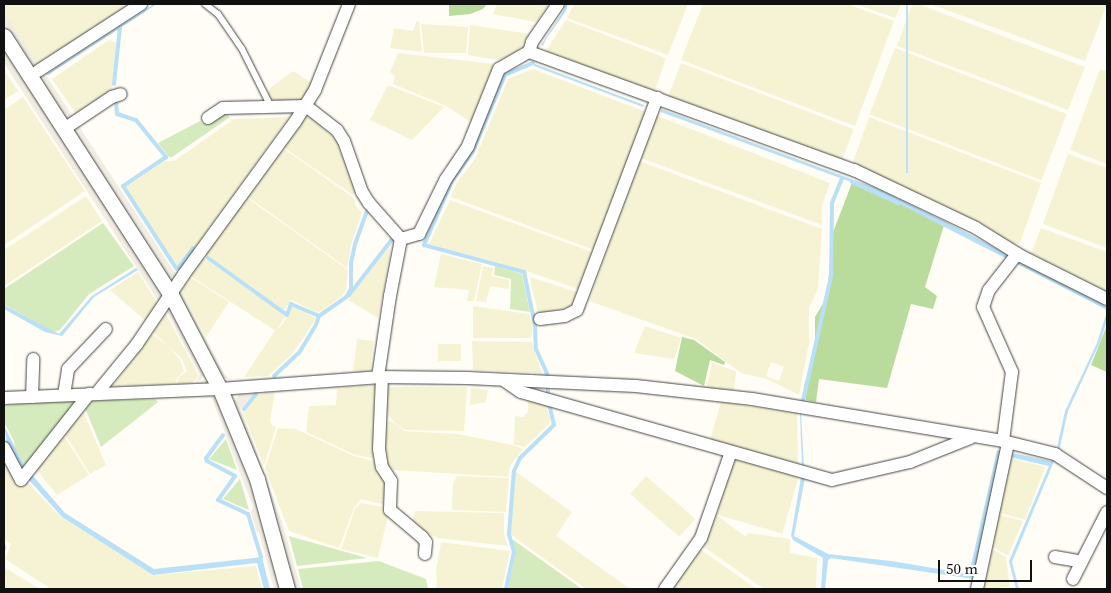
<!DOCTYPE html>
<html>
<head>
<meta charset="utf-8">
<style>
	body { margin:0 }
	#map { position:relative; width:1111px; height:593px; overflow:hidden; background:#fffdf5; font-family:"Source Serif 4",serif }
	div>[style] { position:absolute }
	[style*='--x'] { left:calc(var(--x)*1px); top:calc(var(--y)*1px); width:calc(var(--w)*1px); rotate:calc(var(--a)*1deg) }
	.farmland>* { inset:0; background:#f6f3d4; transform-origin:0 0 }
	.green>* { inset:0; background:#d5ebbd }
	.forest>* { inset:0; background:#b9dc9c }
	.plaza>* { inset:0; background:#f1ede2 }
	.water>* { inset:0; background:#b9e0f7; transform-origin:0 0 }
	.stream>* { height:4px; margin:-2px; padding:0 2px; transform-origin:2px; border-radius:2px; background:#b9e0f7 }
	.roads { filter:drop-shadow(0 0 1px #444) drop-shadow(0 0 1px #444) }
	.service>* { height:6px; margin:-3px; padding:0 3px; transform-origin:3px; border-radius:3px; background:#fff }
	.minor>* { height:12px; margin:-6px; padding:0 6px; transform-origin:6px; border-radius:6px; background:#fff }
	.tertiary>* { height:15px; margin:-7.5px; padding:0 7.5px; transform-origin:7.5px; border-radius:7.5px; background:#fff }
	span { translate:-50% -50%; white-space:nowrap; text-align:center; line-height:1.15; -webkit-text-stroke:5px #fff; paint-order:stroke }
	.frame { position:absolute; inset:0; border:5px solid #111; pointer-events:none }
	.scale { position:absolute; left:938px; top:560px; width:94px; height:22px; box-sizing:border-box; border:2px solid #111; border-top:0; padding-left:6px; font-size:15px; line-height:18px; white-space:nowrap; color:#111; -webkit-text-stroke:4px #fff; paint-order:stroke }
</style>
</head>
<body>
<div id="map">
	<div class="farmland">
		<i style="clip-path:polygon(4px 4px,120px 4px,127px 8px,40px 67px,4px 13px)"></i>
		<i style="clip-path:polygon(497px 4px,549px 4px,536px 22px,493px 14px)"></i>
		<i style="clip-path:polygon(574px 4px,688px 4px,668px 55px,567px 18px)"></i>
		<i style="clip-path:polygon(703px 4px,847px 4px,894px 21px,855px 126px,681px 60px)"></i>
		<i style="clip-path:polygon(855px 4px,901px 4px,895px 18px)"></i>
		<i style="clip-path:polygon(912px 4px,918px 4px,1085px 67px,1068px 110px,897px 46px)"></i>
		<i style="clip-path:polygon(930px 4px,1107px 4px,1085px 61px)"></i>
		<i style="clip-path:polygon(566px 20px,666px 58px,655px 90px,652px 92px,546px 51px)"></i>
		<i style="clip-path:polygon(419px 21px,422px 52px,390px 48px,394px 28px,413px 31px,416px 22px)"></i>
		<i style="clip-path:polygon(421px 24px,468px 27px,466px 53px,424px 53px)"></i>
		<i style="clip-path:polygon(470px 25px,530px 34px,516px 55px,497px 60px,468px 55px)"></i>
		<i style="clip-path:polygon(109px 40px,116px 43px,112px 91px,77px 115px,52px 79px)"></i>
		<i style="left:895px;top:48px;width:184px;height:71px;rotate:21deg"></i>
		<i style="clip-path:polygon(398px 53px,494px 64px,471px 122px,446px 106px,393px 84px,395px 77px,390px 72px)"></i>
		<i style="left:681px;top:63px;width:185px;height:35px;rotate:21deg"></i>
		<i style="clip-path:polygon(533px 69px,646px 112px,594px 250px,451px 197px,456px 184px,475px 159px,508px 79px)"></i>
		<i style="clip-path:polygon(1100px 69px,1107px 72px,1107px 164px,1070px 150px)"></i>
		<i style="clip-path:polygon(4px 70px,18px 91px,4px 100px)"></i>
		<i style="clip-path:polygon(293px 71px,312px 83px,305px 100px,272px 101px,267px 95px,270px 88px)"></i>
		<i style="clip-path:polygon(388px 85px,444px 107px,412px 140px,370px 120px)"></i>
		<i style="clip-path:polygon(23px 97px,85px 191px,4px 245px,4px 110px)"></i>
		<i style="clip-path:polygon(655px 115px,830px 183px,822px 206px,822px 225px,638px 157px)"></i>
		<i style="clip-path:polygon(289px 117px,195px 247px,193px 245px,177px 266px,125px 187px,164px 161px,174px 161px,234px 119px)"></i>
		<i style="clip-path:polygon(304px 117px,311px 117px,337px 140px,356px 191px,353px 195px,283px 147px)"></i>
		<i style="clip-path:polygon(869px 117px,1041px 183px,1020px 243px,1014px 244px,981px 225px,852px 165px)"></i>
		<i style="clip-path:polygon(284px 149px,354px 198px,356px 206px,362px 213px,352px 242px,347px 268px,248px 197px)"></i>
		<i style="clip-path:polygon(1068px 154px,1107px 168px,1107px 248px,1043px 224px)"></i>
		<i style="clip-path:polygon(evenodd,639px 161px,822px 229px,818px 289px,809px 308px,809px 343px,799px 395px,767px 379px,741px 373px,696px 339px,589px 301px,639px 161px,771px 362px,784px 367px,779px 381px,766px 376px,771px 362px)"></i>
		<i style="clip-path:polygon(86px 196px,102px 221px,4px 286px,4px 250px)"></i>
		<i style="clip-path:polygon(246px 197px,348px 270px,346px 290px,341px 297px,318px 313px,291px 300px,284px 311px,204px 254px)"></i>
		<i style="clip-path:polygon(450px 200px,592px 252px,578px 289px,527px 271px,429px 244px)"></i>
		<i style="clip-path:polygon(1041px 228px,1107px 252px,1107px 293px,1031px 253px)"></i>
		<i style="clip-path:polygon(390px 245px,389px 263px,378px 318px,348px 300px)"></i>
		<i style="clip-path:polygon(441px 254px,482px 264px,474px 301px,467px 301px,469px 290px,434px 287px)"></i>
		<i style="clip-path:polygon(201px 256px,286px 316px,276px 331px,189px 275px)"></i>
		<i style="clip-path:polygon(483px 266px,493px 268px,492px 276px,509px 280px,509px 289px,490px 286px,486px 302px,476px 301px)"></i>
		<i style="clip-path:polygon(138px 272px,159px 306px,147px 322px,110px 290px)"></i>
		<i style="clip-path:polygon(190px 277px,229px 302px,206px 337px,181px 291px)"></i>
		<i style="clip-path:polygon(530px 277px,577px 292px,574px 306px,538px 314px)"></i>
		<i style="clip-path:polygon(293px 306px,316px 318px,305px 336px,291px 355px,268px 376px,244px 377px,274px 332px,282px 325px)"></i>
		<i style="clip-path:polygon(473px 306px,529px 314px,533px 326px,531px 338px,473px 338px)"></i>
		<i style="clip-path:polygon(166px 314px,199px 376px,192px 383px,177px 384px,178px 378px,187px 371px,182px 359px,153px 332px)"></i>
		<i style="clip-path:polygon(645px 326px,681px 338px,674px 359px,634px 353px)"></i>
		<i style="clip-path:polygon(152px 334px,169px 347px,180px 360px,184px 371px,177px 378px,175px 384px,113px 386px)"></i>
		<i style="left:357px;top:339px;width:17px;height:32px;rotate:7deg"></i>
		<i style="clip-path:polygon(472px 341px,532px 342px,542px 373px,473px 370px)"></i>
		<i style="left:438px;top:344px;width:23px;height:17px"></i>
		<i style="clip-path:polygon(712px 363px,736px 371px,734px 391px,706px 389px)"></i>
		<i style="clip-path:polygon(374px 385px,378px 388px,378px 459px,355px 455px,306px 432px,309px 406px,336px 405px,337px 388px)"></i>
		<i style="clip-path:polygon(386px 387px,467px 387px,464px 431px,405px 430px,398px 426px,392px 420px,385px 406px)"></i>
		<i style="clip-path:polygon(471px 388px,488px 390px,486px 402px,470px 405px)"></i>
		<i style="clip-path:polygon(275px 392px,270px 420px,272px 426px,276px 427px,264px 466px,243px 413px,257px 395px)"></i>
		<i style="clip-path:polygon(528px 396px,546px 404px,550px 419px,549px 424px,525px 447px,514px 445px,515px 416px,523px 417px,528px 411px)"></i>
		<i style="clip-path:polygon(721px 402px,797px 413px,798px 468px,710px 440px)"></i>
		<i style="clip-path:polygon(82px 409px,106px 465px,90px 474px,64px 433px)"></i>
		<i style="clip-path:polygon(391px 421px,404px 431px,458px 434px,512px 445px,523px 449px,510px 466px,508px 477px,393px 470px,386px 467px,383px 424px)"></i>
		<i style="clip-path:polygon(278px 428px,296px 429px,354px 456px,376px 462px,388px 485px,385px 505px,361px 499px,354px 508px,339px 548px,289px 531px,265px 468px)"></i>
		<i style="clip-path:polygon(63px 435px,89px 475px,57px 495px,36px 469px)"></i>
		<i style="clip-path:polygon(4px 456px,21px 486px,27px 482px,61px 517px,154px 575px,256px 566px,262px 589px,51px 589px,5px 559px,11px 544px,4px 539px)"></i>
		<i style="clip-path:polygon(1011px 458px,1045px 467px,1025px 520px,998px 512px)"></i>
		<i style="left:733px;top:459px;width:68px;height:58px;rotate:16deg"></i>
		<i style="clip-path:polygon(515px 471px,572px 512px,556px 536px,630px 589px,586px 589px,510px 534px)"></i>
		<i style="clip-path:polygon(457px 476px,509px 478px,506px 512px,452px 510px,453px 483px)"></i>
		<i style="left:646px;top:476px;width:65px;height:24px;rotate:41deg"></i>
		<i style="clip-path:polygon(361px 503px,384px 507px,388px 516px,378px 558px,341px 549px,355px 509px)"></i>
		<i style="clip-path:polygon(415px 511px,504px 513px,504px 533px,508px 546px,438px 538px,424px 532px,412px 523px)"></i>
		<i style="clip-path:polygon(997px 514px,1023px 521px,1008px 556px,992px 546px)"></i>
		<i style="clip-path:polygon(716px 515px,746px 537px,748px 533px,790px 539px,790px 553px,817px 558px,816px 589px,764px 589px,704px 547px)"></i>
		<i style="clip-path:polygon(441px 542px,510px 551px,502px 589px,437px 589px,436px 571px)"></i>
		<i style="clip-path:polygon(698px 548px,757px 589px,669px 589px)"></i>
		<i style="clip-path:polygon(992px 549px,1006px 557px,1010px 587px,983px 589px)"></i>
		<i style="clip-path:polygon(4px 567px,40px 589px,4px 589px)"></i>
	</div>
	<div class="green">
		<i style="clip-path:polygon(223px 111px,230px 117px,172px 157px,169px 157px,158px 143px,200px 121px,203px 124px)"></i>
		<i style="clip-path:polygon(103px 223px,134px 266px,89px 294px,60px 330px,54px 332px,5px 305px,4px 289px)"></i>
		<i style="clip-path:polygon(495px 266px,522px 274px,530px 312px,510px 309px,511px 279px,494px 275px)"></i>
		<i style="clip-path:polygon(155px 399px,158px 402px,101px 447px,85px 408px,92px 401px)"></i>
		<i style="clip-path:polygon(80px 400px,26px 467px,15px 448px,14px 441px,4px 422px,4px 405px)"></i>
		<i style="clip-path:polygon(226px 439px,237px 470px,209px 459px)"></i>
		<i style="clip-path:polygon(240px 479px,249px 510px,223px 499px)"></i>
		<i style="clip-path:polygon(289px 536px,367px 558px,297px 566px)"></i>
		<i style="clip-path:polygon(512px 539px,582px 589px,508px 589px,515px 554px)"></i>
		<i style="clip-path:polygon(379px 561px,426px 579px,428px 589px,303px 589px,298px 569px)"></i>
	</div>
	<div class="forest">
		<i style="clip-path:polygon(449px 4px,487px 4px,483px 9px,470px 14px,449px 16px)"></i>
		<i style="clip-path:polygon(853px 180px,945px 222px,925px 287px,937px 296px,933px 309px,911px 304px,887px 388px,819px 379px,816px 402px,806px 400px,804px 386px,815px 352px,815px 317px,827px 297px,832px 235px)"></i>
		<i style="clip-path:polygon(1107px 325px,1107px 372px,1091px 365px)"></i>
		<i style="clip-path:polygon(682px 337px,694px 340px,725px 362px,724px 365px,710px 360px,704px 386px,675px 371px)"></i>
	</div>
	<div class="plaza">
		<i style="clip-path:polygon(4px 12px,74px 118px,64px 118px,4px 26px)"></i>
		<i style="clip-path:polygon(4px 50px,159px 288px,163px 298px,159px 302px,4px 63px)"></i>
		<i style="clip-path:polygon(77px 123px,176px 275px,174px 277px,169px 278px,166px 273px,72px 128px)"></i>
		<i style="clip-path:polygon(180px 289px,225px 375px,231px 380px,220px 376px,178px 295px)"></i>
		<i style="clip-path:polygon(170px 310px,204px 375px,200px 380px,196px 381px,200px 375px,167px 312px)"></i>
		<i style="clip-path:polygon(254px 393px,241px 409px,282px 522px,301px 589px,295px 589px,275px 519px,233px 402px,240px 394px)"></i>
		<i style="clip-path:polygon(211px 396px,216px 398px,245px 470px,262px 518px,281px 589px,274px 589px,259px 532px,257px 533px,251px 512px,253px 507px)"></i>
	</div>
	<div class="water">
		<i style="clip-path:polygon(154px 4px,157px 4px,48px 75px,46px 74px)"></i>
		<i style="clip-path:polygon(565px 4px,568px 4px,566px 11px,546px 39px,543px 46px,541px 45px,564px 10px)"></i>
		<i style="left:906px;top:4px;width:2px;height:169px"></i>
		<i style="clip-path:polygon(533px 61px,535px 64px,644px 105px,643px 107px,534px 66px)"></i>
		<i style="clip-path:polygon(661px 109px,881px 190px,948px 223px,1099px 302px,1107px 307px,1107px 310px,870px 189px,661px 112px)"></i>
		<i style="clip-path:polygon(136px 268px,138px 270px,94px 297px,62px 336px,45px 332px,4px 309px,4px 305px,59px 334px,92px 296px)"></i>
		<i style="clip-path:polygon(1107px 311px,1107px 321px,1100px 342px,1068px 411px,1060px 447px,1012px 562px,1019px 589px,1016px 589px,1009px 561px,1049px 466px,1001px 455px,974px 579px,831px 558px,828px 560px,825px 589px,821px 589px,823px 558px,793px 540px,791px 536px,801px 477px,805px 478px,794px 536px,828px 554px,891px 561px,969px 574px,997px 450px,1051px 461px,1057px 448px,1065px 411px,1097px 343px)"></i>
		<i style="clip-path:polygon(800px 414px,801px 414px,804px 467px,802px 467px)"></i>
		<i style="clip-path:polygon(4px 426px,26px 468px,65px 513px,154px 569px,262px 557px,270px 589px,264px 589px,257px 563px,153px 575px,62px 517px,22px 472px,7px 443px)"></i>
	</div>
	<div class="stream">
		<i style="--x:533;--y:63;--w:30;--a:157"></i>
		<i style="--x:505;--y:75;--w:82;--a:112.8"></i>
		<i style="--x:473;--y:151;--w:37;--a:125"></i>
		<i style="--x:452;--y:181;--w:70;--a:113.6"></i>
		<i style="--x:424;--y:245;--w:104;--a:15.1"></i>
		<i style="--x:524;--y:272;--w:54;--a:78.3"></i>
		<i style="--x:535;--y:325;--w:24;--a:88"></i>
		<i style="--x:536;--y:349;--w:27;--a:66"></i>
		<i style="--x:547;--y:374;--w:22;--a:87"></i>
		<i style="--x:114;--y:84;--w:57;--a:-84"></i>
		<i style="--x:116;--y:101;--w:13;--a:86"></i>
		<i style="--x:117;--y:114;--w:20;--a:18"></i>
		<i style="--x:136;--y:120;--w:48;--a:51"></i>
		<i style="--x:166;--y:157;--w:52;--a:146"></i>
		<i style="--x:123;--y:186;--w:98;--a:57.1"></i>
		<i style="--x:176;--y:268;--w:2;--a:0"></i>
		<i style="--x:178;--y:268;--w:25;--a:-53"></i>
		<i style="--x:852;--y:182;--w:51;--a:24.5"></i>
		<i style="--x:208;--y:258;--w:97;--a:35.8"></i>
		<i style="--x:287;--y:315;--w:12;--a:-70"></i>
		<i style="--x:291;--y:304;--w:30;--a:23"></i>
		<i style="--x:347;--y:296;--w:8;--a:-60"></i>
		<i style="--x:351;--y:289;--w:26;--a:-90"></i>
		<i style="--x:351;--y:263;--w:19;--a:-78"></i>
		<i style="--x:355;--y:244;--w:35;--a:-70"></i>
		<i style="--x:274;--y:376;--w:34;--a:-43"></i>
		<i style="--x:299;--y:353;--w:33;--a:-59"></i>
		<i style="--x:316;--y:325;--w:9;--a:-72"></i>
		<i style="--x:319;--y:316;--w:37;--a:-35"></i>
		<i style="--x:349;--y:295;--w:72;--a:-52.3"></i>
		<i style="--x:802;--y:405;--w:132;--a:-77.3"></i>
		<i style="--x:831;--y:276;--w:73;--a:-89.2"></i>
		<i style="--x:832;--y:203;--w:27;--a:-68"></i>
		<i style="--x:244;--y:409;--w:19;--a:-51"></i>
		<i style="--x:223;--y:435;--w:29;--a:126"></i>
		<i style="--x:206;--y:458;--w:3;--a:72"></i>
		<i style="--x:207;--y:461;--w:32;--a:28"></i>
		<i style="--x:235;--y:476;--w:29;--a:125"></i>
		<i style="--x:218;--y:500;--w:33;--a:25"></i>
		<i style="--x:248;--y:514;--w:45;--a:73.2"></i>
		<i style="--x:261;--y:557;--w:4;--a:124"></i>
		<i style="--x:4;--y:546;--w:3;--a:90"></i>
		<i style="--x:506;--y:589;--w:38;--a:-78"></i>
		<i style="--x:514;--y:552;--w:19;--a:-106"></i>
		<i style="--x:509;--y:534;--w:63;--a:-85.5"></i>
		<i style="--x:514;--y:471;--w:14;--a:-65"></i>
		<i style="--x:520;--y:458;--w:47;--a:-44.1"></i>
		<i style="--x:554;--y:425;--w:23;--a:-103"></i>
	</div>
	<div class="roads">
		<div class="service">
			<i style="--x:205;--y:4;--w:16;--a:38"></i>
			<i style="--x:218;--y:14;--w:42;--a:55.6"></i>
			<i style="--x:242;--y:49;--w:65;--a:63.4"></i>
		</div>
		<div class="minor">
			<i style="--x:529;--y:52;--w:346;--a:20"></i>
			<i style="--x:854;--y:170;--w:135;--a:25.4"></i>
			<i style="--x:976;--y:228;--w:53;--a:31.9"></i>
			<i style="--x:1021;--y:256;--w:96;--a:26.6"></i>
			<i style="--x:38;--y:71;--w:123;--a:-33"></i>
			<i style="--x:208;--y:118;--w:18;--a:-34"></i>
			<i style="--x:223;--y:108;--w:83;--a:-1.4"></i>
			<i style="--x:306;--y:106;--w:39;--a:38"></i>
			<i style="--x:337;--y:130;--w:13;--a:58"></i>
			<i style="--x:344;--y:141;--w:54;--a:70.6"></i>
			<i style="--x:362;--y:192;--w:13;--a:58"></i>
			<i style="--x:369;--y:203;--w:48;--a:48.4"></i>
			<i style="--x:64;--y:129;--w:58;--a:-33.7"></i>
			<i style="--x:112;--y:97;--w:9;--a:-18"></i>
			<i style="--x:540;--y:319;--w:25;--a:-7"></i>
			<i style="--x:565;--y:316;--w:13;--a:-27"></i>
			<i style="--x:577;--y:310;--w:227;--a:-69.3"></i>
			<i style="--x:378;--y:377;--w:82;--a:-81.6"></i>
			<i style="--x:390;--y:296;--w:58;--a:-79.1"></i>
			<i style="--x:401;--y:239;--w:19;--a:-16"></i>
			<i style="--x:419;--y:234;--w:61;--a:-63.9"></i>
			<i style="--x:446;--y:179;--w:40;--a:-56"></i>
			<i style="--x:468;--y:146;--w:83;--a:-68.1"></i>
			<i style="--x:499;--y:69;--w:34;--a:-30"></i>
			<i style="--x:529;--y:52;--w:10;--a:-73"></i>
			<i style="--x:532;--y:42;--w:46;--a:-55.6"></i>
			<i style="--x:382;--y:377;--w:72;--a:92.4"></i>
			<i style="--x:379;--y:449;--w:18;--a:81"></i>
			<i style="--x:382;--y:467;--w:17;--a:57"></i>
			<i style="--x:391;--y:481;--w:29;--a:92"></i>
			<i style="--x:390;--y:510;--w:42;--a:40.2"></i>
			<i style="--x:422;--y:537;--w:6;--a:51"></i>
			<i style="--x:426;--y:542;--w:12;--a:95"></i>
			<i style="--x:505;--y:381;--w:19;--a:35"></i>
			<i style="--x:521;--y:392;--w:323;--a:15.8"></i>
			<i style="--x:832;--y:480;--w:80;--a:-13"></i>
			<i style="--x:910;--y:462;--w:65;--a:-21.8"></i>
			<i style="--x:96;--y:394;--w:65;--a:-50.6"></i>
			<i style="--x:137;--y:344;--w:84;--a:-56.1"></i>
			<i style="--x:184;--y:274;--w:188;--a:-53.9"></i>
			<i style="--x:295;--y:122;--w:38;--a:-58"></i>
			<i style="--x:315;--y:90;--w:92;--a:-68.4"></i>
			<i style="--x:64;--y:395;--w:26;--a:-81"></i>
			<i style="--x:68;--y:369;--w:55;--a:-46.5"></i>
			<i style="--x:32;--y:397;--w:38;--a:-88"></i>
			<i style="--x:4;--y:398;--w:216;--a:-2.4"></i>
			<i style="--x:220;--y:389;--w:158;--a:-4.3"></i>
			<i style="--x:378;--y:377;--w:90;--a:0.6"></i>
			<i style="--x:468;--y:378;--w:168;--a:2.7"></i>
			<i style="--x:636;--y:386;--w:117;--a:6.4"></i>
			<i style="--x:752;--y:399;--w:254;--a:9.5"></i>
			<i style="--x:1003;--y:441;--w:54;--a:14"></i>
			<i style="--x:1055;--y:454;--w:62;--a:33.2"></i>
			<i style="--x:1003;--y:441;--w:70;--a:-82.6"></i>
			<i style="--x:1012;--y:372;--w:71;--a:-114"></i>
			<i style="--x:983;--y:307;--w:18;--a:-71"></i>
			<i style="--x:989;--y:290;--w:46;--a:-52.1"></i>
			<i style="--x:4;--y:448;--w:36;--a:62"></i>
			<i style="--x:21;--y:480;--w:110;--a:-51.7"></i>
			<i style="--x:1055;--y:557;--w:27;--a:10"></i>
			<i style="--x:1073;--y:579;--w:75;--a:-63.1"></i>
			<i style="--x:665;--y:589;--w:62;--a:-54.8"></i>
			<i style="--x:701;--y:538;--w:91;--a:-70.8"></i>
			<i style="--x:977;--y:589;--w:149;--a:-78"></i>
		</div>
		<div class="tertiary">
			<i style="--x:4;--y:36;--w:308;--a:57.2"></i>
			<i style="--x:171;--y:295;--w:106;--a:62.5"></i>
			<i style="--x:220;--y:389;--w:97;--a:67.7"></i>
			<i style="--x:257;--y:479;--w:114;--a:74.7"></i>
		</div>
	</div>
	<div class="frame"></div>
	<div class="scale">50 m</div>
</div>
</body>
</html>
